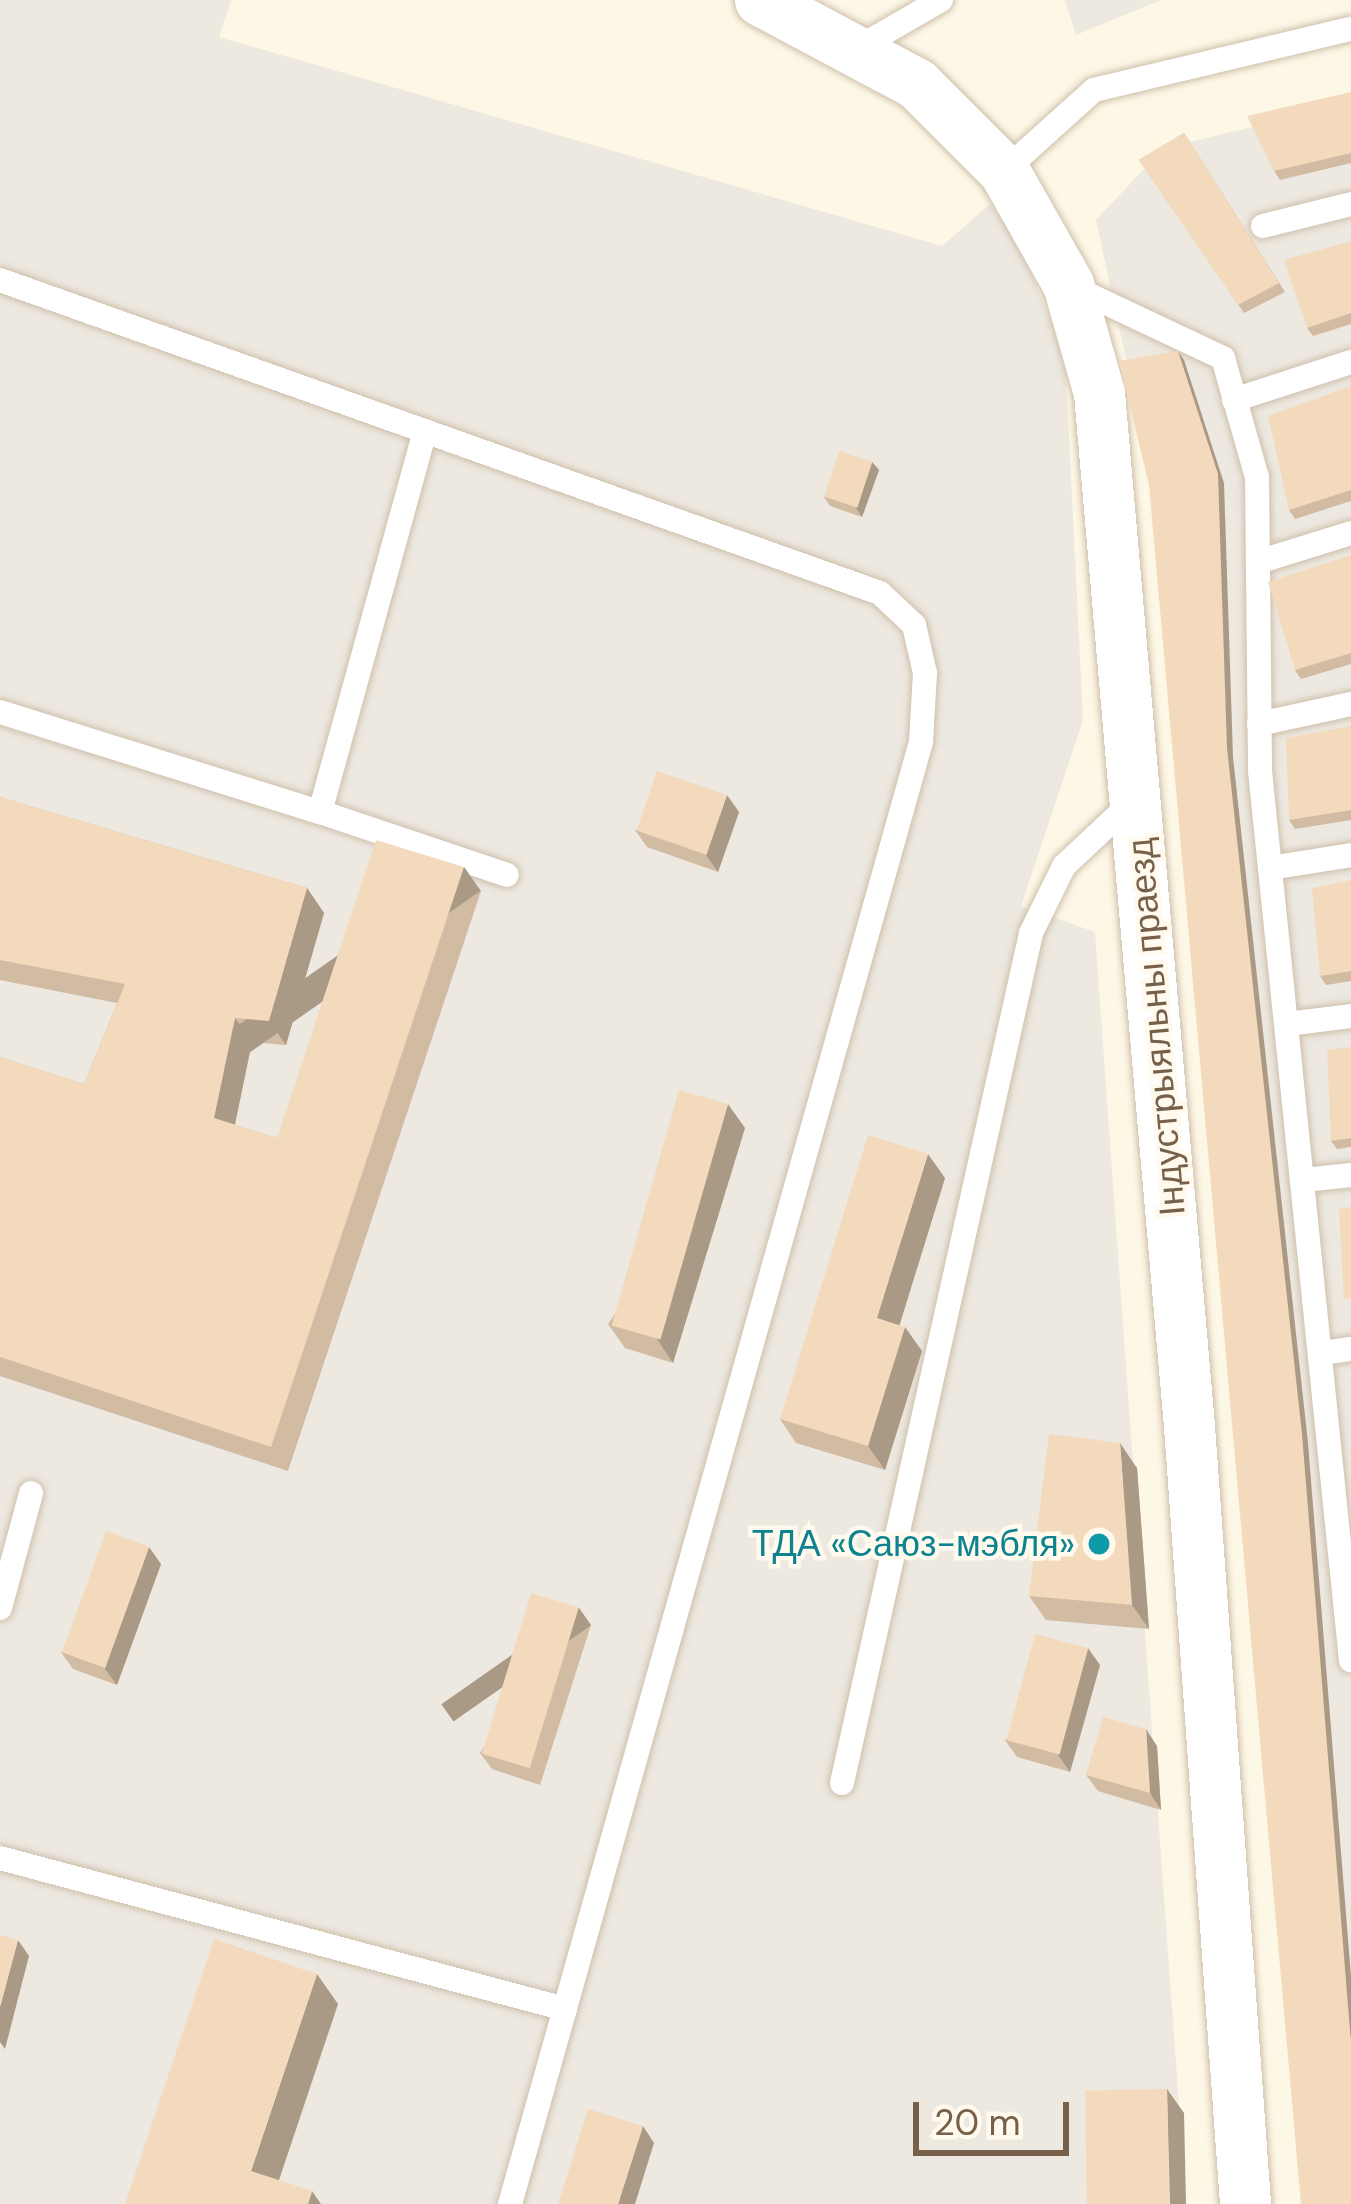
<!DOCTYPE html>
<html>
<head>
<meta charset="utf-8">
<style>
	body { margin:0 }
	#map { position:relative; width:1351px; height:2204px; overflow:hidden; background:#fdf7e6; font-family:"DM Sans",sans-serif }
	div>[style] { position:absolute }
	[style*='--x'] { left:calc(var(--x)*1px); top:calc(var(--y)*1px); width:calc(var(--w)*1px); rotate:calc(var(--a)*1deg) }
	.industrial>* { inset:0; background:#ede8e0 }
	.roads { filter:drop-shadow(0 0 3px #cfc0ac) drop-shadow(0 0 3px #cfc0ac) }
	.service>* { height:24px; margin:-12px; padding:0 12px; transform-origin:12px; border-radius:12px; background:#fff }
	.minor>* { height:51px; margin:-25.5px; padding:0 25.5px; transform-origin:25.5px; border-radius:25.5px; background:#fff }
	.wall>* { inset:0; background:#d1bba3 }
	.shaded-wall>* { inset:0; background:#aa9984; transform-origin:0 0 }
	.building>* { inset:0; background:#f3dabd; transform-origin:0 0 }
	.dots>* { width:33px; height:33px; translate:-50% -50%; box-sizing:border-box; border:6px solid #fffaed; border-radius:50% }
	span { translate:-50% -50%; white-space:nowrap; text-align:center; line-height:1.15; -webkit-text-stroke:9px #fffaed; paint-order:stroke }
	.street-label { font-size:36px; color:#77604a }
	.culture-label { font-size:36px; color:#0d838f }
	.right { translate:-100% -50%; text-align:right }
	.scale { position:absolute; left:913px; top:2102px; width:156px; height:54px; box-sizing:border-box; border:6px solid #77604a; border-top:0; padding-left:15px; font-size:36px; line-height:42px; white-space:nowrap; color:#77604a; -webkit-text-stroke:9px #fffaed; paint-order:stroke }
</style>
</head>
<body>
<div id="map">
	<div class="industrial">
		<i style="clip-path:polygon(0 0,231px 0,219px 37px,942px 246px,990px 204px,1019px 244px,1065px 356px,1083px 720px,1021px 906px,1095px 932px,1186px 2204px,0 2204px)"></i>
		<i style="clip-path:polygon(1065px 0,1161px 0,1076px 35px)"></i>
		<i style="clip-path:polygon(1351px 103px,1351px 2204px,1155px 494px,1096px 220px,1145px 168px,1190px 142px)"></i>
	</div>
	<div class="roads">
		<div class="service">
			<i style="--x:856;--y:49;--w:98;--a:-30"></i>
			<i style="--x:1004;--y:171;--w:121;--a:-42"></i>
			<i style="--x:1094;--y:90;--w:264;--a:-13.4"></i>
			<i style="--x:1263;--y:226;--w:91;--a:-14"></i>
			<i style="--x:0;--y:280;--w:934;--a:19.58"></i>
			<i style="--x:880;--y:593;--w:47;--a:43.3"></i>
			<i style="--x:914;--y:625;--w:49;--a:77.1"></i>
			<i style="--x:925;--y:673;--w:69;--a:93.3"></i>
			<i style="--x:921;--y:742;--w:1519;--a:105.7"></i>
			<i style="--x:1070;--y:286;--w:169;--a:25.2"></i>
			<i style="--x:1223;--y:358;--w:124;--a:74.1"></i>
			<i style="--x:1257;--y:477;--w:294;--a:89.4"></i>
			<i style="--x:1260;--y:771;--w:894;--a:84.16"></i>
			<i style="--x:1234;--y:400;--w:123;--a:-18"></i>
			<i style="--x:425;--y:431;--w:395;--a:105.4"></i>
			<i style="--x:320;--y:812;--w:197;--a:18.6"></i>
			<i style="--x:1258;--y:562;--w:97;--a:-17.3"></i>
			<i style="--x:0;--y:712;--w:335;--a:17.4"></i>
			<i style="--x:1259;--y:724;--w:94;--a:-12.3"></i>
			<i style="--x:1270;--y:868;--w:82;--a:-9.1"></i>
			<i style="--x:1287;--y:1024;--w:64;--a:-7.1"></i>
			<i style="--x:1304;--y:1180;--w:47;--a:-6.1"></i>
			<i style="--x:1322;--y:1353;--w:29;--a:-8"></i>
			<i style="--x:0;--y:1608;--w:119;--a:-74.9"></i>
			<i style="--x:842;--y:1783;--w:871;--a:-77.46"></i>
			<i style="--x:1031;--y:933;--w:75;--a:-63.8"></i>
			<i style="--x:1064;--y:866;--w:92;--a:-43.2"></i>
			<i style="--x:0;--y:1858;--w:585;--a:14.96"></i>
		</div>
		<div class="minor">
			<i style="--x:760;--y:0;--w:178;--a:28.1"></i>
			<i style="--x:917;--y:84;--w:123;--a:45"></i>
			<i style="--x:1004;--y:171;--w:130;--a:60.5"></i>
			<i style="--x:1068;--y:284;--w:113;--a:74.1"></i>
			<i style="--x:1099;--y:393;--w:1037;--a:85.02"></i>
			<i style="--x:1189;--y:1426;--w:780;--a:85.88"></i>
		</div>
	</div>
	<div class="wall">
		<i style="clip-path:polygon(1351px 92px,1351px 163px,1280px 180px,1274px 171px)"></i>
		<i style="clip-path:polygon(1184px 133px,1285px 292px,1244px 313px,1139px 160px)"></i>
		<i style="clip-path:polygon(1351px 241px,1351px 324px,1313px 336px,1307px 328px)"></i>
		<i style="clip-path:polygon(1351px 386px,1351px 501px,1295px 519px,1289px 510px)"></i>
		<i style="clip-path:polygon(872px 462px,879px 470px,862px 517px,830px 506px,824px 497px)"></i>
		<i style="clip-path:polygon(1351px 555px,1351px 664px,1301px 679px,1295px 670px)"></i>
		<i style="clip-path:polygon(1351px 726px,1351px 820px,1295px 829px,1289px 820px)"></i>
		<i style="clip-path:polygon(0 797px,307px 888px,324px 913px,286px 1045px,252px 1042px,235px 1125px,277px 1138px,464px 867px,481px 891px,288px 1471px,0 1376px,0 1057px,84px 1084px,117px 1003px,0 980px)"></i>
		<i style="clip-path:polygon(739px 812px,718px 872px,647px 847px,635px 830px)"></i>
		<i style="clip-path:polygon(1351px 880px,1351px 981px,1326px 985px,1320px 976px)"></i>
		<i style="clip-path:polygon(1351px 1047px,1351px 1147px,1337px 1149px,1331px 1141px)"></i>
		<i style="clip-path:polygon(745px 1128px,673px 1363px,625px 1348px,608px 1324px)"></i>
		<i style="clip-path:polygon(945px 1178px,899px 1325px,922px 1351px,885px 1470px,796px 1443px,780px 1419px)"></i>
		<i style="clip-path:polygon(1137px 1468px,1149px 1629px,1046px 1620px,1029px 1596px)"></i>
		<i style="clip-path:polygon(161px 1564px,117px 1685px,73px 1669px,61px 1652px)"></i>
		<i style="clip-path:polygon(579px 1608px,591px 1625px,540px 1785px,492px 1769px,480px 1753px)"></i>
		<i style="clip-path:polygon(1100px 1665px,1070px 1772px,1017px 1757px,1005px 1740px)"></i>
		<i style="clip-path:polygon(1157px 1746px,1161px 1810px,1098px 1791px,1086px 1775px)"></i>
	</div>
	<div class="shaded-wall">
		<i style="clip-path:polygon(1178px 351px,1184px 360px,1224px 483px,1233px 757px,1308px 1443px,1351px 1976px,1351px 2043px)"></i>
		<i style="clip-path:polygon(872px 462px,879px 470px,862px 517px,856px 508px)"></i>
		<i style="clip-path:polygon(727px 795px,739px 812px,718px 872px,706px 855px)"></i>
		<i style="left:464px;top:867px;width:29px;height:611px;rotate:55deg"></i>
		<i style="clip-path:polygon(307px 888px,324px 913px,286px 1045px,269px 1021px)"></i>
		<i style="clip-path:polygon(235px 1018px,252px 1042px,231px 1143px,214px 1118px)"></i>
		<i style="clip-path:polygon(728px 1104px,745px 1128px,673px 1363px,657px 1339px)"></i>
		<i style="clip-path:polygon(928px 1154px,945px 1178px,894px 1343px,877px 1318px)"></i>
		<i style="clip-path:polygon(905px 1327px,922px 1351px,885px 1470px,868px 1446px)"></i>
		<i style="clip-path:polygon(1120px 1443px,1137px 1468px,1149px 1629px,1132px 1605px)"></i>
		<i style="clip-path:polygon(149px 1547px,161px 1564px,117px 1685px,105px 1669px)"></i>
		<i style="left:579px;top:1608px;width:21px;height:168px;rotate:55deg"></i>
		<i style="clip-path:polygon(1088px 1648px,1100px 1665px,1070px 1772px,1058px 1755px)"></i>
		<i style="clip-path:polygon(1146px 1729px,1157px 1746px,1161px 1810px,1150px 1793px)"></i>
		<i style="clip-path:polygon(18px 1940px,29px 1956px,5px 2049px,0 2042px,0 2007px)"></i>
		<i style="clip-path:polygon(317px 1974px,338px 2004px,272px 2201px,251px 2171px)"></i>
		<i style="clip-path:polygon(1167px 2089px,1184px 2113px,1186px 2204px,1170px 2204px)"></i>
		<i style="clip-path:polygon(643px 2126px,654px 2143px,635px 2204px,618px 2204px)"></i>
		<i style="clip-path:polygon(312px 2191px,321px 2204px,308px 2204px)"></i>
	</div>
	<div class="building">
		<i style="clip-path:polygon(1351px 92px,1351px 153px,1274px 171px,1247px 116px)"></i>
		<i style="clip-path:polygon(1184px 133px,1279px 283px,1238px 305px,1139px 160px)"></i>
		<i style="clip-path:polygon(1351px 241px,1351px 313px,1307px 328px,1284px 260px)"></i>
		<i style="clip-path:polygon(1178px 351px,1218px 474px,1227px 748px,1302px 1434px,1351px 2043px,1351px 2204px,1301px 2204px,1149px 485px,1119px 361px)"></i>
		<i style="clip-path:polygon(1351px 386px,1351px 490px,1289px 510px,1268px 416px)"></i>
		<i style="left:839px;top:451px;width:35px;height:48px;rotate:18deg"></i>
		<i style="clip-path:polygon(1351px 555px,1351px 653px,1295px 670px,1268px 582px)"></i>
		<i style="clip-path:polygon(1351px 726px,1351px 810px,1289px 820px,1286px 738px)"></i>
		<i style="left:657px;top:771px;width:74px;height:63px;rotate:19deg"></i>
		<i style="clip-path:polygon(0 797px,307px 888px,269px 1021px,235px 1018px,214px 1118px,277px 1138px,376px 840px,464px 867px,271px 1447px,0 1357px,0 1057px,84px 1084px,125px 984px,0 960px)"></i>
		<i style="clip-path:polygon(1351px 880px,1351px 971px,1320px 976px,1312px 888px)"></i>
		<i style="clip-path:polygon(1351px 1047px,1351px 1138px,1331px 1141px,1327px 1050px)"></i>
		<i style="left:679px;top:1090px;width:51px;height:245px;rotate:16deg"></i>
		<i style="clip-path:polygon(868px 1135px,928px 1154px,877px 1318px,905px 1327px,868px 1446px,780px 1419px)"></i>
		<i style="clip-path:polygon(1351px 1207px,1351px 1298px,1344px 1299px,1339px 1209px)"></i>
		<i style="clip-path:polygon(1049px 1434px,1120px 1443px,1132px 1605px,1029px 1596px)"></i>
		<i style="left:106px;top:1531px;width:46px;height:129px;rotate:20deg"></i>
		<i style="left:531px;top:1593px;width:50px;height:168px;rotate:17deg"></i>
		<i style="left:1035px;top:1634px;width:55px;height:110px;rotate:15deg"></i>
		<i style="clip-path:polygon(1103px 1717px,1146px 1729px,1150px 1793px,1086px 1775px)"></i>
		<i style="clip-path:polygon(0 1935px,18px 1940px,0 2007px)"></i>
		<i style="clip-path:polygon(214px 1939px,317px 1974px,251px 2171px,312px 2191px,308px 2204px,125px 2204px)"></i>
		<i style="left:1167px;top:2089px;width:115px;height:82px;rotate:89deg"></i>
		<i style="clip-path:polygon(588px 2109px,643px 2126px,618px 2204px,558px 2204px)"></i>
	</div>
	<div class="dots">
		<i style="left:1099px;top:1544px;background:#0f9aa8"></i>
	</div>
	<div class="street-label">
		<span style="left:1156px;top:1027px;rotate:-95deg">Індустрыяльны праезд</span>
	</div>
	<div class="culture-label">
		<span class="right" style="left:1075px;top:1544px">ТДА «Саюз-мэбля»</span>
	</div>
	<div class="scale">20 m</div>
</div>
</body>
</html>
